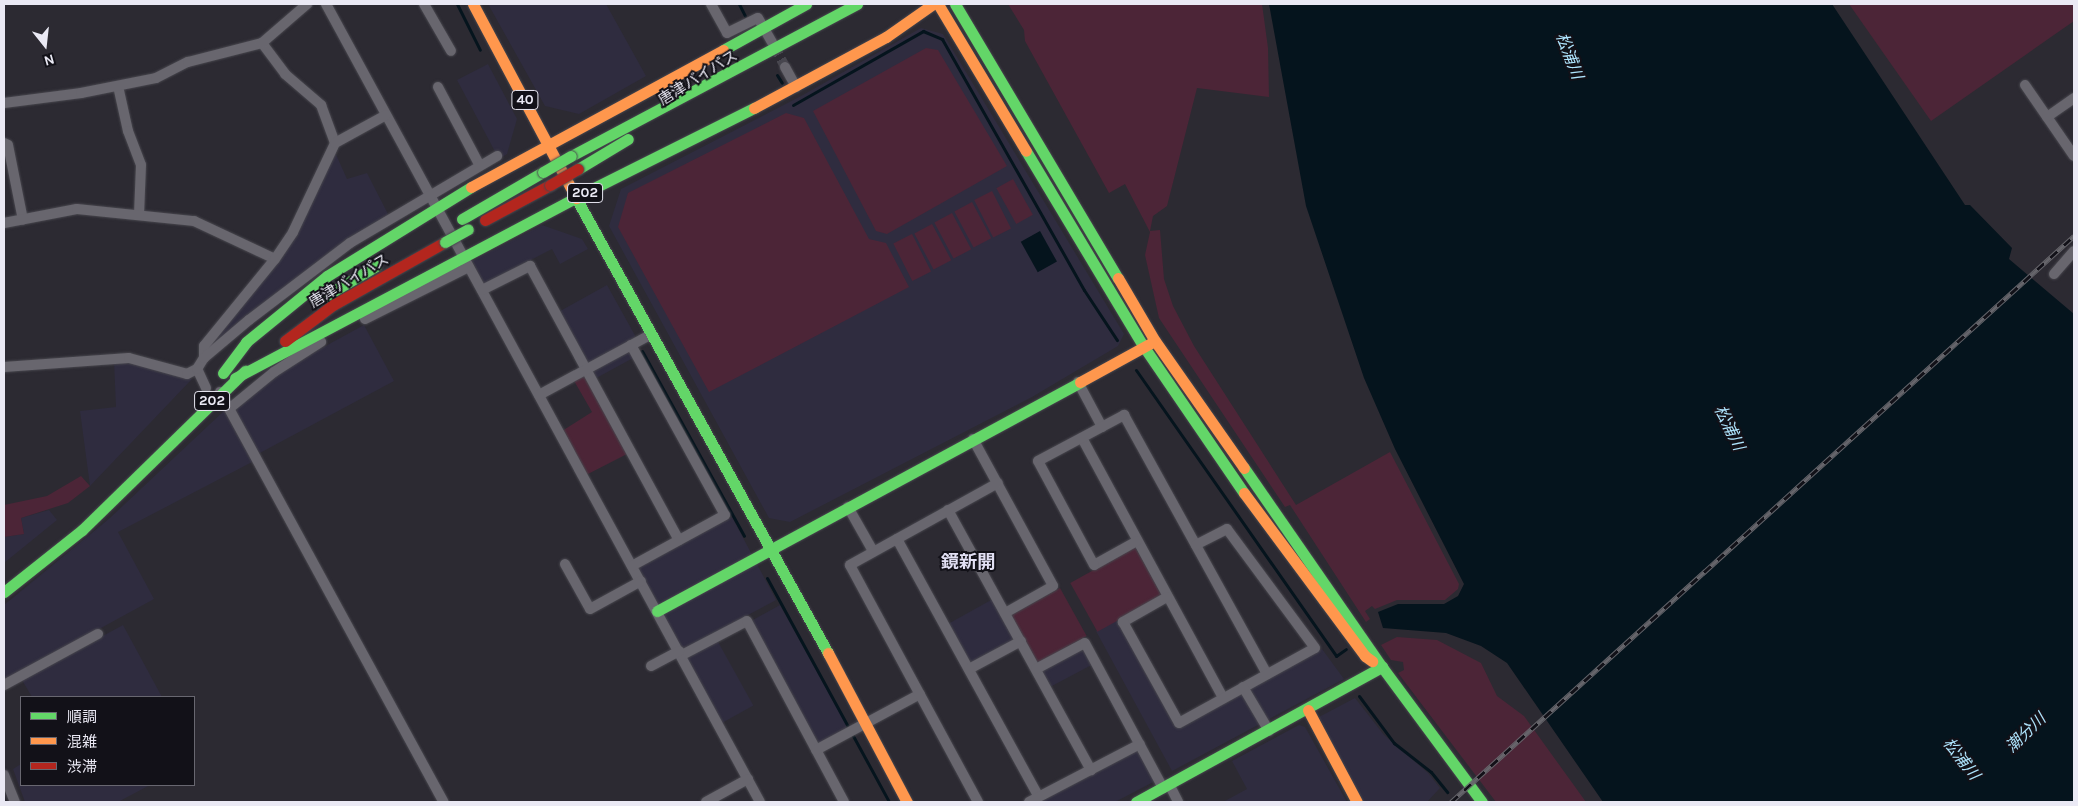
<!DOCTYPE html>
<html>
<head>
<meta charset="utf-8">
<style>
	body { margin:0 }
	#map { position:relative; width:2078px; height:806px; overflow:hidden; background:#2c2a32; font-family:Karla,"Noto Sans JP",sans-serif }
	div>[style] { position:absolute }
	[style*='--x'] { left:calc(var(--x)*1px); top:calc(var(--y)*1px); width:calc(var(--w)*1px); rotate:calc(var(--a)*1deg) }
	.built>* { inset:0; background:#2f2c3f; transform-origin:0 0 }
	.green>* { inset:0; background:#4c2537; transform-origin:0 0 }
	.water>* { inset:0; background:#05141d; transform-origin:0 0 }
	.stream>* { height:3px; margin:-1.5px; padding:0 1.5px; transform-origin:1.5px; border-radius:1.5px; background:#05141d }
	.street-tunnel>* { height:10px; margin-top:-5px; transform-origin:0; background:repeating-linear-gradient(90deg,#48474f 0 10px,transparent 0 15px) }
	.roads { filter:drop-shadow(0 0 1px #48474e) drop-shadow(0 0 1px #48474e) }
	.street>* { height:10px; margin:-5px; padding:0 5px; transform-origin:5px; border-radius:5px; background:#68666e }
	.fast>* { height:11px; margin:-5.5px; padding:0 5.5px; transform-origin:5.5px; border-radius:5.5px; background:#63d668 }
	.slow>* { height:11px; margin:-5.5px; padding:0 5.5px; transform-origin:5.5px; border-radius:5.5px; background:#ff974d }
	.jam>* { height:11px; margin:-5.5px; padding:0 5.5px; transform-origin:5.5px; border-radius:5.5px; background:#b3261e }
	.rail>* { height:5px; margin-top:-2.5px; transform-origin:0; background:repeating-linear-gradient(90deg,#121118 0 9px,#66656b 0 18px); box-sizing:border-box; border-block:1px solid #66656b }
	.bridges { filter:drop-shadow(0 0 1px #48474e) drop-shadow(0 0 1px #48474e) }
	.fast-bridge>* { height:11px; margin:-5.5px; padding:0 5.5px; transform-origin:5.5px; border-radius:5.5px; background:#63d668 }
	.jam-bridge>* { height:11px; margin:-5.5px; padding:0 5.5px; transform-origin:5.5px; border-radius:5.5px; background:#b3261e }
	span { translate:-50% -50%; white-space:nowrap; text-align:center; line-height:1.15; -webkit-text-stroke:4px #121118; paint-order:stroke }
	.shield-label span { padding:1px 4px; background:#121118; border:1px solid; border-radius:4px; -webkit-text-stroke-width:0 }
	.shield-label { font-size:14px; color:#eae9f4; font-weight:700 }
	.street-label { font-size:15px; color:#eae9f4 }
	.water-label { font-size:16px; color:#aee4fd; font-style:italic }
	.quarter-label { font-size:18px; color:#e2e0f4; font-weight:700 }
	.frame { position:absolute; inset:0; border:5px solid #eae9f4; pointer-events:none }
	.legend { position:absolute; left:20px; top:696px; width:175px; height:90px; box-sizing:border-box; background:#121118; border:1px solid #686770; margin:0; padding:6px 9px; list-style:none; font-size:15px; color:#eae9f4 }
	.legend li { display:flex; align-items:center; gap:10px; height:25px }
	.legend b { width:25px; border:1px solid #686770 }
	.north { position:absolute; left:20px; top:20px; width:50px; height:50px; -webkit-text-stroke:4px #121118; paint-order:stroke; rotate:164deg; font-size:14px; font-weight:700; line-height:20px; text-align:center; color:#eae9f4 }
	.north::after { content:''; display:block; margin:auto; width:18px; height:22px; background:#eae9f4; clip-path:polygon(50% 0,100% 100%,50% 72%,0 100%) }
</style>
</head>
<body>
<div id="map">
	<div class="built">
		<i style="clip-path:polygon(488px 4px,606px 4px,646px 76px,579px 114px,545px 106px)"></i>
		<i style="clip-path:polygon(921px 28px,943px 34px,1124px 334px,1118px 346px,1032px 397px,790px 522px,769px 518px,609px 226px,621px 189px,803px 95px)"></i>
		<i style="clip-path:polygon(488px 64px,517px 119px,507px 154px,499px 159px,457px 80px)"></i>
		<i style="clip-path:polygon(334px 150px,347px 179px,367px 173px,389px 216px,210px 346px,213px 337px,284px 255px)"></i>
		<i style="clip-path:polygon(542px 225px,582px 239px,588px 249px,560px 264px,552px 249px,484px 284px,472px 261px)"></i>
		<i style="clip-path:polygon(607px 285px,637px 339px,635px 357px,589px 382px,553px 315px)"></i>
		<i style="clip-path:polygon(364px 325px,394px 381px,258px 454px,233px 409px,278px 372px)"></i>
		<i style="clip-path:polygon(131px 360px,192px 379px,90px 486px,80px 411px,116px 407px,114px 361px)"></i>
		<i style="clip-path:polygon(226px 409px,254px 461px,118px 532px,154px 599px,4px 681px,4px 605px,110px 518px)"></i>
		<i style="clip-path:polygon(49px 510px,57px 520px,4px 563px,4px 537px,24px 534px,21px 518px)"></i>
		<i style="left:732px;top:517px;width:94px;height:107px;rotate:62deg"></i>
		<i style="left:993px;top:599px;width:46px;height:51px;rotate:61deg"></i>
		<i style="left:780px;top:605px;width:141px;height:34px;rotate:61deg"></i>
		<i style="clip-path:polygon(1117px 620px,1176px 728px,1322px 649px,1344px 679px,1172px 771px,1096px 631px)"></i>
		<i style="clip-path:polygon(123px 625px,162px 697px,32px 697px,22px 680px)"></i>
		<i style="left:717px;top:640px;width:75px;height:36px;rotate:61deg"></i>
		<i style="left:1083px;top:648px;width:19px;height:55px;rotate:62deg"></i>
		<i style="clip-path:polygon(1355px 698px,1384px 735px,1428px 773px,1440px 788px,1427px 802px,1362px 802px,1319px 717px)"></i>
		<i style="clip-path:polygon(1299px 725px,1305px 727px,1347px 802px,1223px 802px,1247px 789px,1232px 761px)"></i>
		<i style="clip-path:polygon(1137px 748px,1155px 781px,1115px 802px,1036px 802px)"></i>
		<i style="clip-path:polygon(21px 764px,21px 785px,150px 785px,118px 802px,25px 802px,13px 769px)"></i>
	</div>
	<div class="green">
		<i style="clip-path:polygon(1008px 4px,1262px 4px,1268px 48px,1269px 97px,1197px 88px,1167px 206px,1153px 216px,1150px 231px,1160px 230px,1164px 279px,1173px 306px,1194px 346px,1296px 505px,1390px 452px,1459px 584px,1458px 589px,1445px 600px,1397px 600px,1375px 609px,1372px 606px,1365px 611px,1370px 619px,1366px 622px,1290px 505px,1285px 507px,1159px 318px,1145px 255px,1150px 232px,1125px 184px,1109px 193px,1025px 41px,1024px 30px)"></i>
		<i style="clip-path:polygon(1849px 4px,2074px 4px,2074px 21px,1931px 121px)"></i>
		<i style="clip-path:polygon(926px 48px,938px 50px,1007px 166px,887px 234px,876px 231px,813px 111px)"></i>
		<i style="clip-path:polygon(786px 113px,804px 118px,869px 239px,886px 243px,909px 287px,709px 392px,618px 227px,628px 193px)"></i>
		<i style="left:1013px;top:179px;width:41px;height:19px;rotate:61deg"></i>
		<i style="left:992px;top:191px;width:42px;height:20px;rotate:63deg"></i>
		<i style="left:972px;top:202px;width:41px;height:20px;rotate:62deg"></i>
		<i style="left:952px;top:213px;width:41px;height:20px;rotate:62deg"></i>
		<i style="left:932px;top:224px;width:41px;height:20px;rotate:62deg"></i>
		<i style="left:912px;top:234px;width:42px;height:21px;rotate:63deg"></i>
		<i style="clip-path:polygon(585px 375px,627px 454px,586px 475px,562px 431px,592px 412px,573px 379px)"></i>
		<i style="clip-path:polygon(81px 476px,90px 486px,68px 503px,21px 518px,24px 534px,4px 537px,4px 505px,47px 496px)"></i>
		<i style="left:1135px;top:547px;width:56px;height:74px;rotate:61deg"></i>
		<i style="left:1060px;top:588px;width:55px;height:57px;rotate:61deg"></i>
		<i style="clip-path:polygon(1397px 637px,1437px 640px,1481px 663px,1497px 696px,1524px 716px,1586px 802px,1496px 802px,1398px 673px,1404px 670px,1403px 662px,1391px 660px,1381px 645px)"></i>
	</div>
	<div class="water">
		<i style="clip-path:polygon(1269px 4px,1832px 4px,1965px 205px,1970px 205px,2012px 248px,2009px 259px,2074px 314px,2074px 802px,1603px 802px,1507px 663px,1481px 646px,1446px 633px,1383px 628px,1378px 612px,1398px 604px,1444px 604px,1458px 596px,1464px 584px,1395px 449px,1364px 378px,1306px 206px)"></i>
		<i style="left:1040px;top:231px;width:35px;height:22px;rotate:61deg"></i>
	</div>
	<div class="stream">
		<i style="--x:457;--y:4;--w:51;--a:63.4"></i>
		<i style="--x:739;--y:4;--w:13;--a:63"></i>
		<i style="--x:777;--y:75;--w:9;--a:58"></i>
		<i style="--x:793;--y:105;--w:150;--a:-29.6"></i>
		<i style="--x:923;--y:31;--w:21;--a:23"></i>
		<i style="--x:942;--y:39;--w:288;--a:60.5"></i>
		<i style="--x:1084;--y:290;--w:60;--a:56.6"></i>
		<i style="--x:642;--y:351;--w:211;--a:61.1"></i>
		<i style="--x:1136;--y:370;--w:349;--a:55"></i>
		<i style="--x:1336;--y:656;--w:12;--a:-35"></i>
		<i style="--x:767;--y:578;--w:255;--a:61.4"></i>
		<i style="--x:1359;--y:696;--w:59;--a:53.3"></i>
		<i style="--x:1394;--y:743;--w:47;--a:38.1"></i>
		<i style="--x:1431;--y:772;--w:26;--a:51"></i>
	</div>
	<div class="street-tunnel">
		<i style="--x:774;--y:46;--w:24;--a:62"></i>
	</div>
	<div class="roads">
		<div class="street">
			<i style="--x:326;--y:4;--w:908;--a:61.46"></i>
			<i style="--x:424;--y:4;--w:54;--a:60.1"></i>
			<i style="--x:711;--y:4;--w:33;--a:61"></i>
			<i style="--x:727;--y:33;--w:34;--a:-26"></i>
			<i style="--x:758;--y:18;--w:28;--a:60"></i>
			<i style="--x:262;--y:43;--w:39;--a:53"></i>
			<i style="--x:285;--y:74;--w:48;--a:40.7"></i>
			<i style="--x:321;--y:105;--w:40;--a:69.8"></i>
			<i style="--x:785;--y:67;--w:23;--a:61"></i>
			<i style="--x:2025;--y:85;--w:86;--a:55.4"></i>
			<i style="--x:118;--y:86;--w:46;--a:77.5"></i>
			<i style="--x:128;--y:131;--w:36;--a:69"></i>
			<i style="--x:141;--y:165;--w:50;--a:92.3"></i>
			<i style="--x:438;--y:87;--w:89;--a:62"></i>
			<i style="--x:4;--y:103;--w:78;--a:-7.4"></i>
			<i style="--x:81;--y:93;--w:76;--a:-11.3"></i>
			<i style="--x:156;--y:78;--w:36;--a:-27"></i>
			<i style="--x:188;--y:62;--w:76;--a:-14.4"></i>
			<i style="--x:262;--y:43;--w:60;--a:-40.9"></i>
			<i style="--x:2047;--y:117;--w:33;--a:-35"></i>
			<i style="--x:4;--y:143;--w:4;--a:27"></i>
			<i style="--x:8;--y:145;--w:76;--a:78.7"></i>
			<i style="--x:4;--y:223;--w:74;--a:-10.9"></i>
			<i style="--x:77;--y:209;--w:118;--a:5.9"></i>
			<i style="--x:194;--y:221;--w:89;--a:25.1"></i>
			<i style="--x:2054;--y:274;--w:30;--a:-49"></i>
			<i style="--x:482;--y:290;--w:54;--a:-26.6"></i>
			<i style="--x:530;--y:266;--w:312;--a:61.5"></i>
			<i style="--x:365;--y:319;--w:116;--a:-26.6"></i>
			<i style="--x:631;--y:345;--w:194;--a:61.1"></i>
			<i style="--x:725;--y:515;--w:106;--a:151.3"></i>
			<i style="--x:204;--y:358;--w:12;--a:-90"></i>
			<i style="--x:204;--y:346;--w:112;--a:-50.8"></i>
			<i style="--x:275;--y:259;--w:32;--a:-56"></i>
			<i style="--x:293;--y:232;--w:98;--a:-64.7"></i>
			<i style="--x:335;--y:143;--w:58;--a:-28.8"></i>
			<i style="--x:4;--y:367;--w:125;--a:-4.1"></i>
			<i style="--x:129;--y:358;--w:60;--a:15.4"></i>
			<i style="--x:187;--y:374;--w:11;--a:-27"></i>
			<i style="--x:1078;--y:382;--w:51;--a:61.9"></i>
			<i style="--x:206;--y:388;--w:21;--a:-115"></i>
			<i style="--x:197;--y:369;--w:13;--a:-58"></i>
			<i style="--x:204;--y:358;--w:59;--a:-40.2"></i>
			<i style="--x:249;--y:320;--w:127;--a:-37.3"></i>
			<i style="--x:350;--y:243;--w:171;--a:-30.6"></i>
			<i style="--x:220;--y:392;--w:467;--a:61.4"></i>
			<i style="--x:539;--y:395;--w:128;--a:-28.4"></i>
			<i style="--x:230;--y:408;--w:57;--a:-39.3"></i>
			<i style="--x:274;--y:372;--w:56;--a:-32.6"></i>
			<i style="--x:1082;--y:438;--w:296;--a:61.5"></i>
			<i style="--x:973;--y:439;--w:167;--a:61.4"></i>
			<i style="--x:1053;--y:586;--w:55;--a:150.6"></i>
			<i style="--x:848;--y:507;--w:51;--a:60.4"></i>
			<i style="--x:948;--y:510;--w:297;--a:61.2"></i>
			<i style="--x:897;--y:539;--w:294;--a:61.2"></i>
			<i style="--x:1137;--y:541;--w:49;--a:150.8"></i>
			<i style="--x:1094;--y:565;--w:118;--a:-118.3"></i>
			<i style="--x:1038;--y:461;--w:98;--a:-28.1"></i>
			<i style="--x:1124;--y:415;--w:296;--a:61.1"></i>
			<i style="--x:565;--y:564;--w:51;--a:60.9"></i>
			<i style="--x:590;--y:609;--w:58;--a:-28.8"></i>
			<i style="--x:1167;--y:597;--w:51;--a:150.4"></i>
			<i style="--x:1123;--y:622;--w:115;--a:61"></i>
			<i style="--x:1179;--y:723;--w:155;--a:-28.9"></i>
			<i style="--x:1315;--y:648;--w:148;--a:-126.5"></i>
			<i style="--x:1227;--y:529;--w:35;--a:153"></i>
			<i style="--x:682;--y:655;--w:73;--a:-27.6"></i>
			<i style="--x:747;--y:621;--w:205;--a:61.8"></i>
			<i style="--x:651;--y:666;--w:32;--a:-28"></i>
			<i style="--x:969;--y:669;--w:59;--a:-28.3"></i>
			<i style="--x:1036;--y:669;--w:55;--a:-28"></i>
			<i style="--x:1085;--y:643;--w:165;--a:61.7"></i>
			<i style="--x:4;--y:685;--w:107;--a:-28.5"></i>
			<i style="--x:1243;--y:687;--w:51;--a:59.4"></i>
			<i style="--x:816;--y:750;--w:118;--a:-28.3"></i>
			<i style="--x:4;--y:775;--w:29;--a:68"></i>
			<i style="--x:1169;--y:784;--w:20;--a:63"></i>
			<i style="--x:706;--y:802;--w:48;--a:-28.7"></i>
			<i style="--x:978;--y:802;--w:269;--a:-118.4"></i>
			<i style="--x:850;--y:565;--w:169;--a:-29"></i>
			<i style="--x:1029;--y:802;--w:125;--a:-27.6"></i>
		</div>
		<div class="fast">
			<i style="--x:955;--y:4;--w:319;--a:59.3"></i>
			<i style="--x:723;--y:50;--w:95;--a:-29"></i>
			<i style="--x:1026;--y:151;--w:229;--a:59"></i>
			<i style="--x:1144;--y:347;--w:177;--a:55.6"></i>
			<i style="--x:571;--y:156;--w:324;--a:-28"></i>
			<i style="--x:578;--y:169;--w:58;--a:-31"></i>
			<i style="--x:576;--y:198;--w:520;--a:61.02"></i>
			<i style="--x:462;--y:219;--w:94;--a:-30.1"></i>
			<i style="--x:320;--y:299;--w:65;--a:-30.5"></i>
			<i style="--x:223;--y:373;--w:39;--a:-53"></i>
			<i style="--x:246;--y:342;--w:104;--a:-39.2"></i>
			<i style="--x:327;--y:276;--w:169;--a:-31.7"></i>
			<i style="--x:235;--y:378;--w:406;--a:-27.9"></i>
			<i style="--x:594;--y:188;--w:179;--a:-26.6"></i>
			<i style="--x:1244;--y:468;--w:242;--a:55.3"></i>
			<i style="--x:1382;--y:667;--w:168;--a:53.5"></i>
			<i style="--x:4;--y:592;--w:100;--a:-38.5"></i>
			<i style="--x:82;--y:530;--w:228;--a:-44.3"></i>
			<i style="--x:657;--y:611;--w:481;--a:-28.4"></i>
			<i style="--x:1136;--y:802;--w:281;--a:-28.8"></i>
		</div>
		<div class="slow">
			<i style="--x:473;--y:4;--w:220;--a:62"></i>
			<i style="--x:938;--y:4;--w:171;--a:59.1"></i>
			<i style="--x:754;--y:108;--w:150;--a:-28.3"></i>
			<i style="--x:886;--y:37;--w:57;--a:-35.1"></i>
			<i style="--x:471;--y:187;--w:287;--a:-28.5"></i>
			<i style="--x:1118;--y:278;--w:73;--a:59.6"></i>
			<i style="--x:1155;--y:341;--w:155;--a:55"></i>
			<i style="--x:1080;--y:382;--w:81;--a:-28.8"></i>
			<i style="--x:1244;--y:493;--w:203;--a:53.4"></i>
			<i style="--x:1365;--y:656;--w:9;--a:36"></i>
			<i style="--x:828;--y:653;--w:169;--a:62.1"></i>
			<i style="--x:1308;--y:710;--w:104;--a:62"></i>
		</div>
		<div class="jam">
			<i style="--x:485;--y:220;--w:74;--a:-28.3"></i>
			<i style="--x:285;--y:341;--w:60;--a:-36.9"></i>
			<i style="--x:333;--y:305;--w:129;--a:-29.4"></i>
		</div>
	</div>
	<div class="rail">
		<i style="--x:1451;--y:802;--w:842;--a:-42.26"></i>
	</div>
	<div class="bridges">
		<div class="fast-bridge">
			<i style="--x:543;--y:172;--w:32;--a:-30"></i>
			<i style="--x:445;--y:242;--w:26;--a:-29"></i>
		</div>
		<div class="jam-bridge">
			<i style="--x:550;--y:185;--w:32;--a:-30"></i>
		</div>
	</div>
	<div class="shield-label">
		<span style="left:525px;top:100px">40</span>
		<span style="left:585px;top:193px">202</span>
		<span style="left:212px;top:401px">202</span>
	</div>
	<div class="street-label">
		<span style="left:698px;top:78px;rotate:-32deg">唐津バイパス</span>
		<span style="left:349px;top:281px;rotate:-31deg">唐津バイパス</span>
	</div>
	<div class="water-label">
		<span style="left:1569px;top:56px;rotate:69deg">松浦川</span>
		<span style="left:1729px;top:428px;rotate:64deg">松浦川</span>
		<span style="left:2026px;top:733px;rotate:-44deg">潮分川</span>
		<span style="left:1961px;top:759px;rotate:52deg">松浦川</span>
	</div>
	<div class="quarter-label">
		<span style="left:968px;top:562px">鏡新開</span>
	</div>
	<div class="frame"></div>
	<ul class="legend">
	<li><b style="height:6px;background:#63d668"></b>順調</li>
	<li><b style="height:6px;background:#ff974d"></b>混雑</li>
	<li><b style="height:6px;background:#b3261e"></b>渋滞</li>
	</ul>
	<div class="north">N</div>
</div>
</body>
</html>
